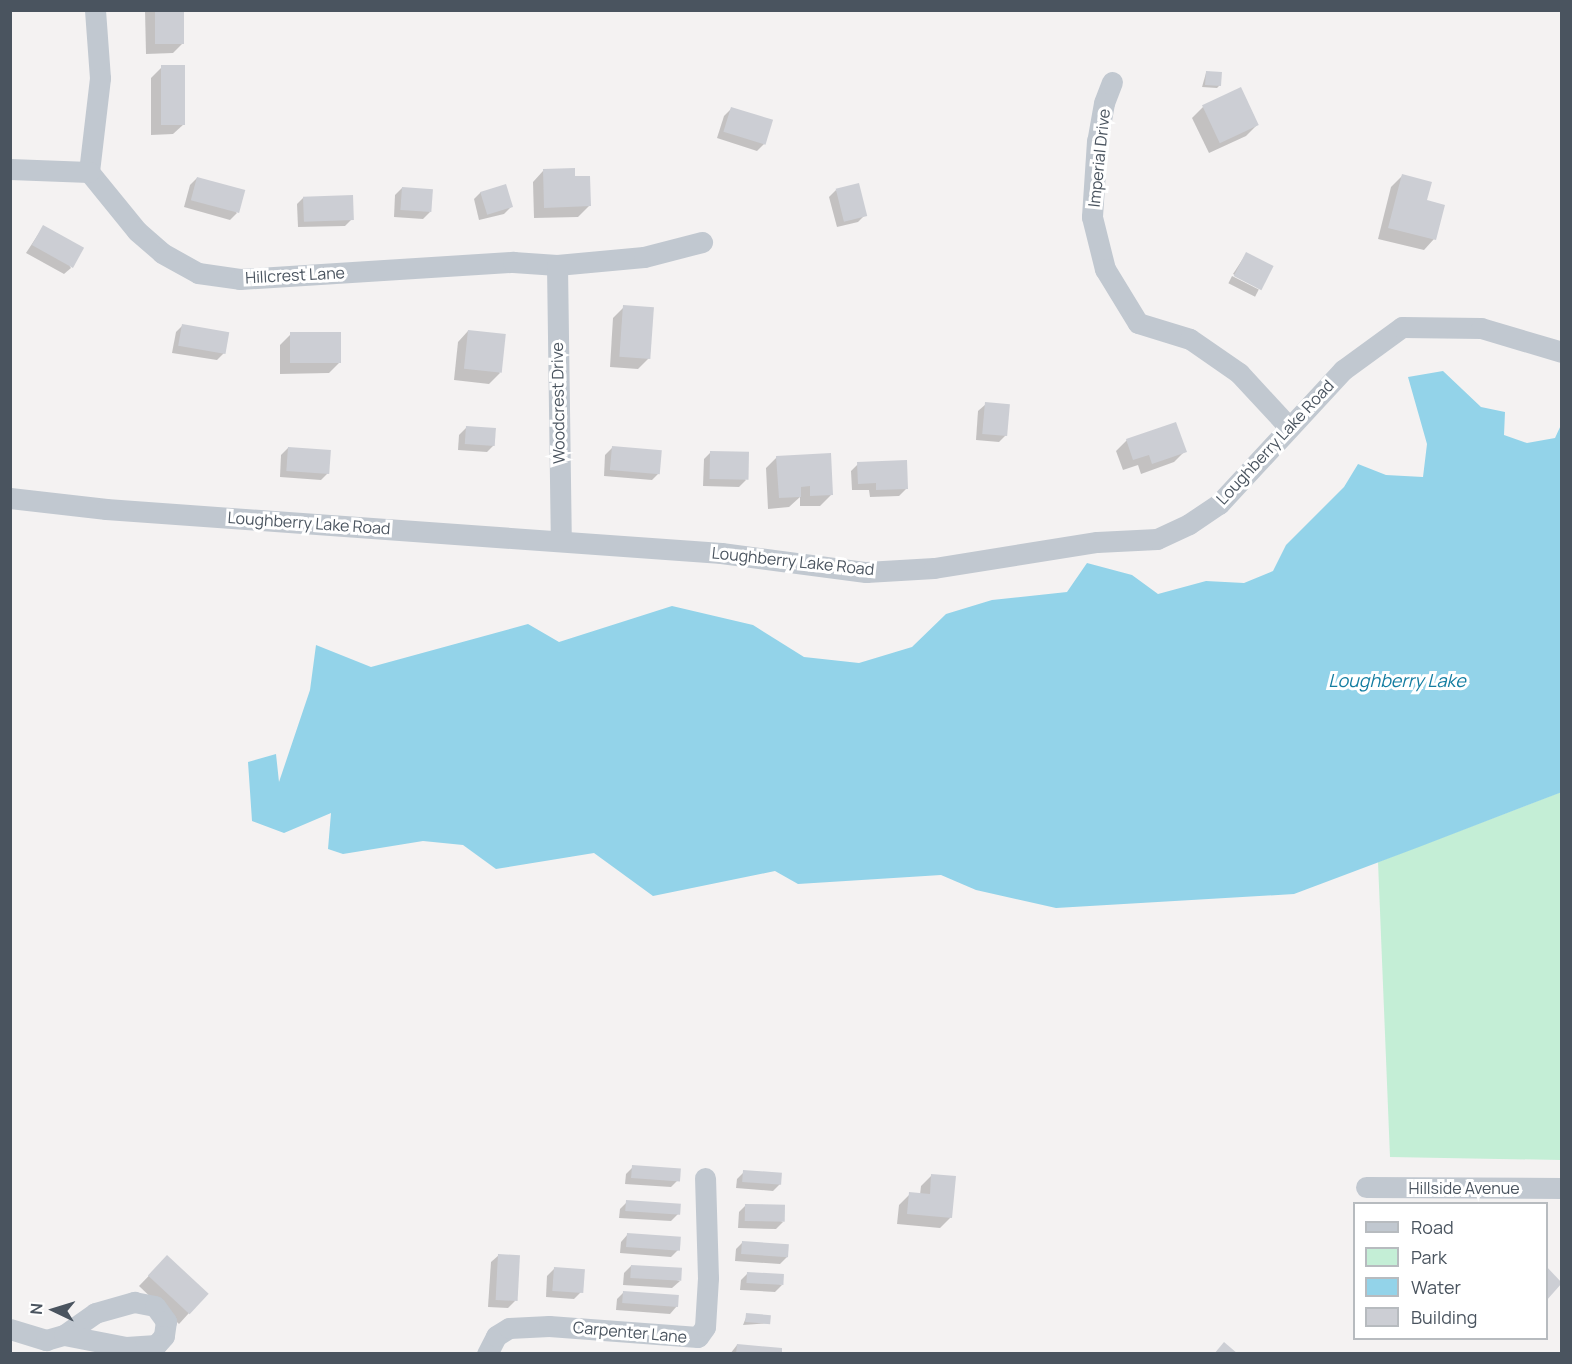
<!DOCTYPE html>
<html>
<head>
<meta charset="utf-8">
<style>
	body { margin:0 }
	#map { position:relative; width:1572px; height:1364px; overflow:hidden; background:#f4f2f2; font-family:Manrope,sans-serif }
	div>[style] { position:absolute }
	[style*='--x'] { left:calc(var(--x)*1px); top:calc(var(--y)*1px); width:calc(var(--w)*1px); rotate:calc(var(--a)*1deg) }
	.green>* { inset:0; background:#c4eed6 }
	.water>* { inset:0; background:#93d3e9 }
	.shadow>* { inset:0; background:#0003; transform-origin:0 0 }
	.building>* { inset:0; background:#ccced4; transform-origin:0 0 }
	.minor>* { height:21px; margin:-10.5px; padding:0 10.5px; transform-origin:10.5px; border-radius:10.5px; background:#c1c8d0 }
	span { translate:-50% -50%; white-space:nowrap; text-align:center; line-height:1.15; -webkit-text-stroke:6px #fff; paint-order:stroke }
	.street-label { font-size:16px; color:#4a545f }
	.water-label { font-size:18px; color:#137da1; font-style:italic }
	.frame { position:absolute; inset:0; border:12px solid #4a545f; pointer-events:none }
	.legend { position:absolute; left:1353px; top:1202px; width:195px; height:138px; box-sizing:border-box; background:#fff; border:2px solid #b7bbbf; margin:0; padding:8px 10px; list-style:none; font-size:18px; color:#4a545f }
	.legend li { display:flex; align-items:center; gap:12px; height:30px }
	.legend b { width:30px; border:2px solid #b7bbbf }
	.north { position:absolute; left:24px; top:1280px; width:60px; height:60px; -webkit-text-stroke:4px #fff; paint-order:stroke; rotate:274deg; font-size:16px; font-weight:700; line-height:24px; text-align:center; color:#4a545f }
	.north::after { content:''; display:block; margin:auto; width:21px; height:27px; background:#4a545f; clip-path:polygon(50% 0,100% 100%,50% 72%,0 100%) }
</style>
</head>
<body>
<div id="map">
	<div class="green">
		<i style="clip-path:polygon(1561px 792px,1561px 1160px,1390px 1157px,1378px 862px)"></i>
	</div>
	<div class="water">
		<i style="clip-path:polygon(1443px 371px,1481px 407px,1505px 412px,1504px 435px,1527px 443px,1555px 438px,1561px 425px,1562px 792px,1419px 847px,1294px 894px,1056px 908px,976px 890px,941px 875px,798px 884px,775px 871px,653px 896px,594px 853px,496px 869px,463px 845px,423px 841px,343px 854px,328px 849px,331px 813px,284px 833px,252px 821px,248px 762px,276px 754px,279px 782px,310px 690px,316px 645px,371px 667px,528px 624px,559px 642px,672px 606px,753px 625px,804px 657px,859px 663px,912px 647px,946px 614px,992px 600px,1067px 592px,1087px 563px,1132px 575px,1158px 594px,1206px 581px,1244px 583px,1273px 571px,1286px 545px,1344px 487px,1358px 464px,1386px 475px,1423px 477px,1427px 444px,1408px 377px)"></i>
	</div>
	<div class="shadow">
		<i style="clip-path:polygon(145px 10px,183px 10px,184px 42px,173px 53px,146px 54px)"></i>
		<i style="clip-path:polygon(162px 67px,184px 124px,173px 134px,151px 135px,151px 78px)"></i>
		<i style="clip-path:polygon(1206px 73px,1220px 85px,1217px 88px,1202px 87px)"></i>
		<i style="clip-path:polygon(1203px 107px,1257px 125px,1246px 136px,1209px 153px,1192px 118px)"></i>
		<i style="clip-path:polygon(731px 109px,764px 144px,757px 151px,717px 138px,724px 116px)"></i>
		<i style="clip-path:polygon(543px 171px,574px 178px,589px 206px,578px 217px,534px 218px,533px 182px)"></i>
		<i style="clip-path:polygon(1402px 176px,1434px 239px,1424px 250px,1378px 239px,1391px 187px)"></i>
		<i style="clip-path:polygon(197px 178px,237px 213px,230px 220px,184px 207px,190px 185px)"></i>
		<i style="clip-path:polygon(402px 188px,430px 212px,423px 219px,394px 217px,395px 195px)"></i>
		<i style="clip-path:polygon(836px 190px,865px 215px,858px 222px,837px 227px,829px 197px)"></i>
		<i style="clip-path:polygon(481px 192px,511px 207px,504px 214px,479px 220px,474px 199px)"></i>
		<i style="clip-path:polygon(304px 197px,352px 219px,345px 226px,298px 227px,297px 204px)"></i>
		<i style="clip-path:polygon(43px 227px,71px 268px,64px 274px,26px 253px)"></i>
		<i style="clip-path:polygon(1246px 254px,1272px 266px,1260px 289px,1233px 274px)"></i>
		<i style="left:1232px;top:276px;width:30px;height:8px;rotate:27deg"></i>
		<i style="clip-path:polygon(624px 307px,649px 358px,638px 369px,610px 367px,613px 318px)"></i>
		<i style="clip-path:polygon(183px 325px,224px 353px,217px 360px,172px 353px,176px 332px)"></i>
		<i style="clip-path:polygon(468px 331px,500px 373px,489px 384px,454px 380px,458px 342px)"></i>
		<i style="clip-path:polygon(291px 334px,340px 362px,329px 373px,280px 374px,280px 345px)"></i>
		<i style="clip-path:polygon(986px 404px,1006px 435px,999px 442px,976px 440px,978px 411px)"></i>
		<i style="clip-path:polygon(466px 428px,494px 445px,487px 452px,458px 450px,459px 435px)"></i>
		<i style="clip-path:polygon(1127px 440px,1185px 451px,1174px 462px,1141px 474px,1138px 465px,1123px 470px,1116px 451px)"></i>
		<i style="clip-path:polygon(288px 448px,328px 473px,321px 480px,280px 477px,281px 455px)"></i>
		<i style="clip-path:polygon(612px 448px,659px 473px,652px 480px,604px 476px,605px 455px)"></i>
		<i style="clip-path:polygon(711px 452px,746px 480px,739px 487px,703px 486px,704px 459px)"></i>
		<i style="clip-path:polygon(777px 457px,831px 495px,820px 506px,800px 506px,800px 497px,789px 507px,768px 509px,766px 468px)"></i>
		<i style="clip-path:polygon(858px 464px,906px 489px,899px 496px,870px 497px,869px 490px,852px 490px,851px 471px)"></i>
		<i style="clip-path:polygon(633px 1167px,678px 1180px,671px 1187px,625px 1184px,626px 1174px)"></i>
		<i style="clip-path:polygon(744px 1172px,780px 1184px,773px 1191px,736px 1188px,737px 1179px)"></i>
		<i style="clip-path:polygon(932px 1175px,951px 1217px,940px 1228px,897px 1224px,899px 1205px,910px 1194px,920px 1195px,921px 1186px)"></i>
		<i style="clip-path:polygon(627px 1202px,678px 1214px,671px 1221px,619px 1218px,620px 1209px)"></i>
		<i style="clip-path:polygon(746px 1205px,783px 1222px,776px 1229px,738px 1228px,739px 1212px)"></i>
		<i style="clip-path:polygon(628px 1234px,678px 1250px,671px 1257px,620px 1253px,621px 1242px)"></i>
		<i style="clip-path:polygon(743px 1242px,787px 1257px,780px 1264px,735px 1261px,736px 1249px)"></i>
		<i style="clip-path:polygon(499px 1255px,515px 1301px,508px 1308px,488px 1307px,491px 1262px)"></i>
		<i style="clip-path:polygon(167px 1257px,189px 1313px,179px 1324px,139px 1286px)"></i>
		<i style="clip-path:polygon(631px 1266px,680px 1281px,672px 1288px,623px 1285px,624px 1273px)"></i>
		<i style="clip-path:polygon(554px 1269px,581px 1292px,574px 1299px,546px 1297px,547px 1276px)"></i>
		<i style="clip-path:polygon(748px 1273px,782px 1285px,775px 1292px,740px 1290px,741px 1280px)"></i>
		<i style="clip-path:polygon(624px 1292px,677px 1306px,670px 1314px,616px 1310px,617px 1299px)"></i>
		<i style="clip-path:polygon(747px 1315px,769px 1323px,743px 1325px)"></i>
		<i style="clip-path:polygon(737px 1345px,780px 1354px,730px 1354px)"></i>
	</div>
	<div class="building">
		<i style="left:155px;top:10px;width:29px;height:34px"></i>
		<i style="left:161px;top:65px;width:24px;height:60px"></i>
		<i style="left:1206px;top:71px;width:16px;height:14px;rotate:4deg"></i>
		<i style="left:1241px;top:87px;width:42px;height:43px;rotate:65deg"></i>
		<i style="left:731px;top:107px;width:44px;height:26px;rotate:17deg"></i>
		<i style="clip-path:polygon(575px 168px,575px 176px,590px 176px,591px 206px,544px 208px,543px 169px)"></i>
		<i style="clip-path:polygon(1402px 174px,1432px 182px,1427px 200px,1445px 205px,1436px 240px,1388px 228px)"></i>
		<i style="left:197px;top:177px;width:50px;height:24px;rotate:15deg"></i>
		<i style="left:859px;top:183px;width:34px;height:24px;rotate:76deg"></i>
		<i style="left:506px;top:184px;width:24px;height:27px;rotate:73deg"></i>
		<i style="left:402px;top:187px;width:31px;height:23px;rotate:4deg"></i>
		<i style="left:353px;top:195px;width:25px;height:50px;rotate:88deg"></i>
		<i style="left:43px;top:225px;width:47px;height:23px;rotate:29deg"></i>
		<i style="left:1246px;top:252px;width:31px;height:27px;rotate:27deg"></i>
		<i style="left:623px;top:305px;width:31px;height:52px;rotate:4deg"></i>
		<i style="left:182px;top:324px;width:48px;height:22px;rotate:10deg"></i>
		<i style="left:468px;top:330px;width:38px;height:39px;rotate:6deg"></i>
		<i style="left:341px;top:332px;width:31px;height:51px;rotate:90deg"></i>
		<i style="left:985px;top:402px;width:25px;height:32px;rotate:5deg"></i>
		<i style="clip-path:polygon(1176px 422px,1187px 452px,1152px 464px,1149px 455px,1133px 460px,1126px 439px)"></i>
		<i style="left:466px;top:426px;width:30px;height:18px;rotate:4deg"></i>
		<i style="left:612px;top:446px;width:50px;height:24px;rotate:5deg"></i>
		<i style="left:288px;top:447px;width:43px;height:24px;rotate:4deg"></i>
		<i style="left:710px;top:451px;width:39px;height:28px;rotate:1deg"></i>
		<i style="clip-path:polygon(831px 453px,833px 495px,810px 496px,810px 486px,801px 487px,801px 497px,779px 498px,776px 456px)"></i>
		<i style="clip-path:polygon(907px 460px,908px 489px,876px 490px,876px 483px,858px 484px,857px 462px)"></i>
		<i style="left:632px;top:1165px;width:49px;height:13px;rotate:4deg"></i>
		<i style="left:743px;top:1170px;width:39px;height:12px;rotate:4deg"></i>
		<i style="clip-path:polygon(931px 1174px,956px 1176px,952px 1218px,907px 1214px,909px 1192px,930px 1194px)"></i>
		<i style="left:626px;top:1200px;width:55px;height:11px;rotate:4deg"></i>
		<i style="left:745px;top:1204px;width:40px;height:17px;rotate:1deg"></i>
		<i style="left:627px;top:1233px;width:54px;height:14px;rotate:4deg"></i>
		<i style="left:742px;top:1241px;width:47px;height:13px;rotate:4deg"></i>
		<i style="left:498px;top:1254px;width:22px;height:46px;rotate:3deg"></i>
		<i style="left:167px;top:1255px;width:57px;height:28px;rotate:43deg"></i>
		<i style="left:631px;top:1265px;width:51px;height:13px;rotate:3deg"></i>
		<i style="clip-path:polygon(1546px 1266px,1562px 1283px,1546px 1301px)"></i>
		<i style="left:554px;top:1267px;width:31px;height:24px;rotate:4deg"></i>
		<i style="left:747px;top:1272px;width:37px;height:11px;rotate:3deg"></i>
		<i style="left:623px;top:1291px;width:56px;height:12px;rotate:4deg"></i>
		<i style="left:746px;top:1313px;width:25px;height:9px;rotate:5deg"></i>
		<i style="clip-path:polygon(1224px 1342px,1238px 1354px,1214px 1354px)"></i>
		<i style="clip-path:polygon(737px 1344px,782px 1348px,782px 1354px,736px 1354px)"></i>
	</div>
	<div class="minor">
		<i style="--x:95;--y:10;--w:68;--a:85.8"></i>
		<i style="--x:100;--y:78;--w:95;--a:96.7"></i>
		<i style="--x:89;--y:172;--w:76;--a:50.9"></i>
		<i style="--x:137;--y:231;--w:33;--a:41"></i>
		<i style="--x:162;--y:253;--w:41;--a:29.1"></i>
		<i style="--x:198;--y:273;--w:42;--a:8.1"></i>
		<i style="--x:240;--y:279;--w:274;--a:-3.6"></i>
		<i style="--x:513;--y:262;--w:44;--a:3.9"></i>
		<i style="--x:557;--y:265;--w:87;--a:-5.3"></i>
		<i style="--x:644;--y:257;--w:60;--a:-14.5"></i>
		<i style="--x:1112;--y:82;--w:22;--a:111"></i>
		<i style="--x:1104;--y:103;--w:39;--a:100"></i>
		<i style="--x:1097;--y:141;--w:76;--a:93.8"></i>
		<i style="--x:1092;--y:217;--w:54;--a:76"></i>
		<i style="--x:1105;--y:269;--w:63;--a:58.6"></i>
		<i style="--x:1138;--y:323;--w:54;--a:17.1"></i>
		<i style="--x:1190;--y:339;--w:60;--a:34.8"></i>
		<i style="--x:1239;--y:373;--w:74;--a:47.2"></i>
		<i style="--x:10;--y:169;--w:79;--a:2.2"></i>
		<i style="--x:557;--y:265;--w:275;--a:89.2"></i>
		<i style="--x:10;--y:498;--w:97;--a:6.5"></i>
		<i style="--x:106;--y:509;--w:617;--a:4.09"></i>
		<i style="--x:721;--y:553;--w:146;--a:7.5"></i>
		<i style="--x:866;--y:572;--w:68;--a:-3.4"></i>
		<i style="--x:934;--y:568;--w:165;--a:-9.1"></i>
		<i style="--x:1097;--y:542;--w:60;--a:-2.9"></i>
		<i style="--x:1157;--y:539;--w:35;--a:-25"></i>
		<i style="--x:1189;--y:524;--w:36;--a:-34"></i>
		<i style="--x:1219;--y:504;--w:183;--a:-47.2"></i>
		<i style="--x:1343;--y:370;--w:73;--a:-36.1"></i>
		<i style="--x:1402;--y:327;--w:79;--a:0.7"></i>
		<i style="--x:1481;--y:328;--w:84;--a:16.5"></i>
		<i style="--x:1366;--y:1187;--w:196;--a:0.3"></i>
		<i style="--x:10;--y:1329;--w:38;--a:17"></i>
		<i style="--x:46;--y:1340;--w:19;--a:-16"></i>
		<i style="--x:64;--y:1335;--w:38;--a:-35"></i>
		<i style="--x:95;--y:1313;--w:41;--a:-15.8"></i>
		<i style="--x:134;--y:1302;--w:21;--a:11"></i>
		<i style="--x:155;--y:1306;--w:19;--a:54"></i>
		<i style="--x:166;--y:1321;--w:15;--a:98"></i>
		<i style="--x:164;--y:1336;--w:12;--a:132"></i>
		<i style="--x:156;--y:1345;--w:30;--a:176"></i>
		<i style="--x:126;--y:1347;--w:63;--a:-169"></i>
		<i style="--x:487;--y:1354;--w:20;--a:-63"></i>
		<i style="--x:496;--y:1336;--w:15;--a:-32"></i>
		<i style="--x:509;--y:1328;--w:40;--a:-2.9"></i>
		<i style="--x:549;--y:1326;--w:149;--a:4.2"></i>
		<i style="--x:698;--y:1337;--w:12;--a:-55"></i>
		<i style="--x:705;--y:1327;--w:49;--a:-86.5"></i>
		<i style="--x:708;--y:1278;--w:100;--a:-91.7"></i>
	</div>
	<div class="street-label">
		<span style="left:1099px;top:158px;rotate:-84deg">Imperial Drive</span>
		<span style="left:295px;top:275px;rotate:-3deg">Hillcrest Lane</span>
		<span style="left:558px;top:403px;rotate:-91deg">Woodcrest Drive</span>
		<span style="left:1275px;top:442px;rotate:-47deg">Loughberry Lake Road</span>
		<span style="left:309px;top:523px;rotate:4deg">Loughberry Lake Road</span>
		<span style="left:793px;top:561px;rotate:6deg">Loughberry Lake Road</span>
		<span style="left:1464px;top:1188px">Hillside Avenue</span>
		<span style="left:630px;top:1332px;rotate:5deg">Carpenter Lane</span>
	</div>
	<div class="water-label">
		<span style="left:1397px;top:680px">Loughberry Lake</span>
	</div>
	<div class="frame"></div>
	<ul class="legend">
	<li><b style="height:8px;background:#c1c8d0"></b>Road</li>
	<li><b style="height:16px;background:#c4eed6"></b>Park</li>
	<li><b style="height:16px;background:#93d3e9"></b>Water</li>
	<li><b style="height:16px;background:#ccced4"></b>Building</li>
	</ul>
	<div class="north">N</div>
</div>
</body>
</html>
